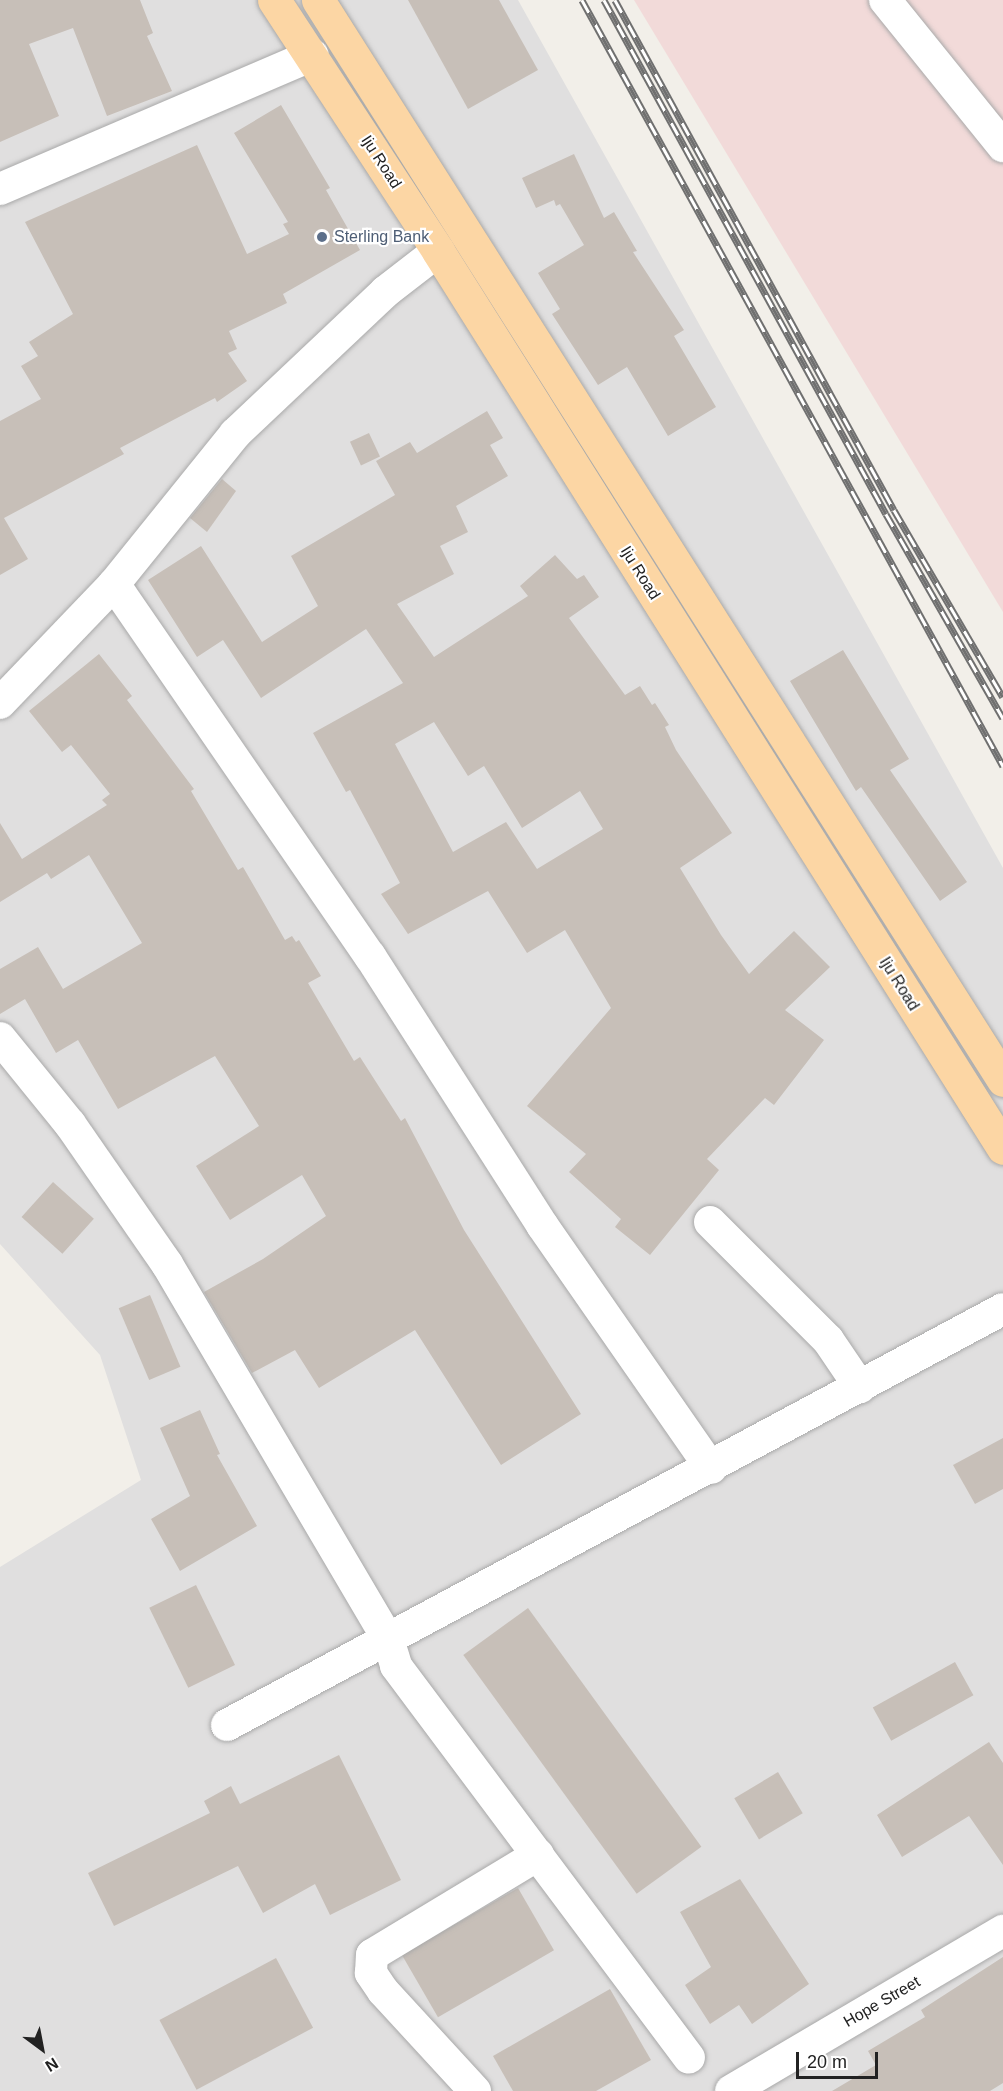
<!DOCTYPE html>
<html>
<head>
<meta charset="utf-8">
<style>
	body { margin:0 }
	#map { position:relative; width:1003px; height:2091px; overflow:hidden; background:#f2efe9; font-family:Arial,sans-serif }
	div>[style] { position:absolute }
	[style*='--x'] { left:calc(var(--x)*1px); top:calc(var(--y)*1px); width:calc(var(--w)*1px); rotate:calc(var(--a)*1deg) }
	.residential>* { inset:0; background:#e0dfdf }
	.commercial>* { inset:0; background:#f2dad9 }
	.building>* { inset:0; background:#c7bfb8; transform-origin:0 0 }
	.roads { filter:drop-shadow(0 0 2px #a9a9a9) drop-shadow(0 0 2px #a9a9a9) }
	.minor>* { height:32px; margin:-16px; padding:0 16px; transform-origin:16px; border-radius:16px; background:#fff }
	.major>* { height:33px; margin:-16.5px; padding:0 16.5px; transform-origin:16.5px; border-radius:16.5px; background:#fcd6a4 }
	.rail>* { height:7px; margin-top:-3.5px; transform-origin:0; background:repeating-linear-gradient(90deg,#fff 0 14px,#707070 0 28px); box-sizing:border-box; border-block:2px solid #707070 }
	.dots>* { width:16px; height:16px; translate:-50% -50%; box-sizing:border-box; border:3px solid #fff; border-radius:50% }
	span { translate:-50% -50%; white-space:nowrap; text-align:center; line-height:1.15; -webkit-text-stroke:4.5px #fff; paint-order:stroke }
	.street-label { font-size:16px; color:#222 }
	.service-label { font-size:16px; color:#4e5e75 }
	.left { translate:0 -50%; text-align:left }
	.north { position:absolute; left:12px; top:2019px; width:60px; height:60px; -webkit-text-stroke:4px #fff; paint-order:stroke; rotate:148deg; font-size:16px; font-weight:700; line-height:24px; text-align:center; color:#222 }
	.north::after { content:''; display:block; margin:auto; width:21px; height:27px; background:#222; clip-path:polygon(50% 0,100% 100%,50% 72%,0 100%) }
	.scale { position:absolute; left:796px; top:2052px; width:82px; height:27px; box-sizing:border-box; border:3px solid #222; border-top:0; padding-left:8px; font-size:18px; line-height:21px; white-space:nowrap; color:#222; -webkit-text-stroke:4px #fff; paint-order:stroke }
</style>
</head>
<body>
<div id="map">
	<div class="residential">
		<i style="clip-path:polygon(0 0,518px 0,1003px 868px,1003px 2091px,0 2091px,0 1567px,141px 1480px,100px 1355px,0 1244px)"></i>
	</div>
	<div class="commercial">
		<i style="clip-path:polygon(634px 0,1003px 0,1003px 612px)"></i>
	</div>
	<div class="building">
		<i style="clip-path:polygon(0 0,140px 0,153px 33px,147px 36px,172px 91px,107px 116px,73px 28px,29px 44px,59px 116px,0 142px)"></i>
		<i style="clip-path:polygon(408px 0,499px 0,538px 70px,468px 109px)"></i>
		<i style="clip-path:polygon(281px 105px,330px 188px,326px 190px,360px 250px,283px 294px,287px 303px,229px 331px,237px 349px,228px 353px,247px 381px,217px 402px,215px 398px,120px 448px,124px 454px,4px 518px,28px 559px,0 575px,0 421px,41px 399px,21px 366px,38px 356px,29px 342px,73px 314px,25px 222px,197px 145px,247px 254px,289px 234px,283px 224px,288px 222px,234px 133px)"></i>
		<i style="clip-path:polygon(574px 154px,604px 218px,614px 212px,637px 251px,633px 252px,684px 330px,674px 336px,716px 407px,668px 436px,627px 367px,598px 385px,552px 314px,560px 309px,538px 273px,584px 245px,560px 204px,556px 206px,554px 200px,536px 208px,522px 178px)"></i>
		<i style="clip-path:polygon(evenodd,487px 411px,503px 438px,490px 445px,508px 476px,456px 506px,468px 532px,440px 546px,454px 574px,397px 604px,434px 657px,528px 596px,520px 586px,555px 555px,577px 579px,584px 575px,599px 597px,569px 618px,625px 695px,640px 686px,652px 705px,655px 703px,669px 725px,665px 727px,676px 750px,732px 833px,680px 868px,721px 935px,749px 974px,794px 931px,830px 967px,785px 1010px,824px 1040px,774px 1105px,765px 1098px,707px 1159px,719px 1170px,650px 1255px,615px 1227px,621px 1219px,569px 1172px,586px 1154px,527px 1106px,611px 1008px,565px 930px,527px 953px,488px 891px,408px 934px,381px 894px,400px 883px,350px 790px,346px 792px,313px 733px,403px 683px,366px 629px,261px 698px,223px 640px,197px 657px,148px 580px,201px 546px,262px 642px,318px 606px,291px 556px,395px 495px,376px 461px,410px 442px,417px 453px,487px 411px,434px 722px,468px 776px,484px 766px,522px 828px,580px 791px,603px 829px,537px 869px,506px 822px,453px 852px,395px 744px,434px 722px)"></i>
		<i style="left:369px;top:433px;width:26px;height:21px;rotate:65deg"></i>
		<i style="clip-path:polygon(222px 479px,236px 491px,207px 532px,190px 518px)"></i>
		<i style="clip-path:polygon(843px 650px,909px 759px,890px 770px,967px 882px,940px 901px,861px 787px,856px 791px,790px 681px)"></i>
		<i style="clip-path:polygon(99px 654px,132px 696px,127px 700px,194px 789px,191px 791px,238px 870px,243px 867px,285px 940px,292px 936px,296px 942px,299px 940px,321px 976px,308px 983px,354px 1061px,360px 1057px,401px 1121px,405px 1118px,464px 1230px,581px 1414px,501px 1465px,415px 1330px,319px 1388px,295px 1350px,252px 1373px,204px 1292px,263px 1259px,326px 1216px,302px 1175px,230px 1220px,196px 1166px,259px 1126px,215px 1056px,118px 1109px,78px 1040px,56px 1053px,25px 999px,0 1014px,0 969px,38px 947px,63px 989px,142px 943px,89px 855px,51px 879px,47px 873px,0 902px,0 823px,22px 859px,107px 805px,102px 800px,110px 794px,71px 745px,62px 752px,29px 711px)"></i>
		<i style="left:53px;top:1182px;width:55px;height:47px;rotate:42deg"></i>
		<i style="left:150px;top:1295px;width:78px;height:34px;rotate:67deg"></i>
		<i style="clip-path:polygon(200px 1410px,220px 1454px,217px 1455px,257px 1526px,180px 1571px,151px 1519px,190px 1496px,160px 1428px)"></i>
		<i style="clip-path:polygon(1003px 1438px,1003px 1489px,975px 1504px,953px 1465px)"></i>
		<i style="left:196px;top:1585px;width:89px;height:52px;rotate:64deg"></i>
		<i style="left:528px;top:1608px;width:295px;height:80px;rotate:54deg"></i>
		<i style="left:955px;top:1662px;width:38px;height:94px;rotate:61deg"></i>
		<i style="clip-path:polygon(989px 1742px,1003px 1763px,1003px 1865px,969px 1816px,902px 1857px,877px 1815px)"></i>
		<i style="clip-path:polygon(339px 1755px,401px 1880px,330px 1915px,315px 1884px,263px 1913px,238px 1866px,114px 1926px,88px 1873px,210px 1813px,204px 1801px,231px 1786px,240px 1804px)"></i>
		<i style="left:778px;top:1772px;width:48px;height:51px;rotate:59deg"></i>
		<i style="clip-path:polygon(740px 1879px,809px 1984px,752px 2024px,739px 2005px,710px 2024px,685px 1985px,711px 1967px,680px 1912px)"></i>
		<i style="left:518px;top:1888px;width:72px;height:134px;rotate:60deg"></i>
		<i style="clip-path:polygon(1003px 1957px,1003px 2083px,990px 2091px,832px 2091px,876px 2065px,868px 2051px,925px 2017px,921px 2010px)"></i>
		<i style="left:276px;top:1958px;width:79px;height:132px;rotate:62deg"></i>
		<i style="clip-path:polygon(610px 1989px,651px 2060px,596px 2091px,513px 2091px,493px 2056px)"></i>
	</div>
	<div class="roads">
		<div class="minor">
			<i style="--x:885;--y:0;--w:188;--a:51.1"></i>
			<i style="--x:0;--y:189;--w:340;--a:-23.2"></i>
			<i style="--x:114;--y:584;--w:452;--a:55.5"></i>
			<i style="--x:370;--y:956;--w:319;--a:57.4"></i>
			<i style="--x:542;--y:1225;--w:296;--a:55.2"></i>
			<i style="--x:0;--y:703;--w:165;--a:-46.2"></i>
			<i style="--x:114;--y:584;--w:193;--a:-51.1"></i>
			<i style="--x:235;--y:434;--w:207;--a:-43.4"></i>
			<i style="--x:385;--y:292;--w:67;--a:-37.7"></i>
			<i style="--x:0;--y:1038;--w:111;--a:50.9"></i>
			<i style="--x:70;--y:1124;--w:170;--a:55.3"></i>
			<i style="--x:167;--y:1264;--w:435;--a:59.5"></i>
			<i style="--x:388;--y:1639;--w:28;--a:73"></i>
			<i style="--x:396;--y:1666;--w:489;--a:53.2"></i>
			<i style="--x:710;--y:1222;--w:167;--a:45"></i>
			<i style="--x:828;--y:1340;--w:57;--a:55.8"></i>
			<i style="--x:227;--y:1725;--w:880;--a:-28.19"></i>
			<i style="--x:475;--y:2091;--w:136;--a:-132.6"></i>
			<i style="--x:383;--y:1991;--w:22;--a:-124"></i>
			<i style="--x:371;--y:1973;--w:18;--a:-87"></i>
			<i style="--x:372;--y:1955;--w:194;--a:-31.1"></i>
			<i style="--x:731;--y:2091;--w:316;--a:-30.5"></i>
		</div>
		<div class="major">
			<i style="--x:274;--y:0;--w:300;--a:56.8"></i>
			<i style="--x:438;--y:251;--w:1060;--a:57.79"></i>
			<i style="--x:318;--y:0;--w:1279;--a:57.61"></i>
		</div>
	</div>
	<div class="rail">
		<i style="--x:582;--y:0;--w:874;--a:61.21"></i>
		<i style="--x:604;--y:0;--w:586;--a:61.25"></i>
		<i style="--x:886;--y:514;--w:235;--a:60.2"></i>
		<i style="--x:615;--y:0;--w:581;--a:61.32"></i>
		<i style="--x:894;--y:510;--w:216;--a:59.8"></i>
	</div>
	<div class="dots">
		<i style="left:322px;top:237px;background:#5c6f8a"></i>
	</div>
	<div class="street-label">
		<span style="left:381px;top:162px;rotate:57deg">Iju Road</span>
		<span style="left:640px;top:573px;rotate:58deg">Iju Road</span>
		<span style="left:899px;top:984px;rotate:58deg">Iju Road</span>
		<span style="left:882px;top:2002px;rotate:-30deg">Hope Street</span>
	</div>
	<div class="service-label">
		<span class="left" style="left:334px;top:237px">Sterling Bank</span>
	</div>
	<div class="north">N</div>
	<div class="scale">20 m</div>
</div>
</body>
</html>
